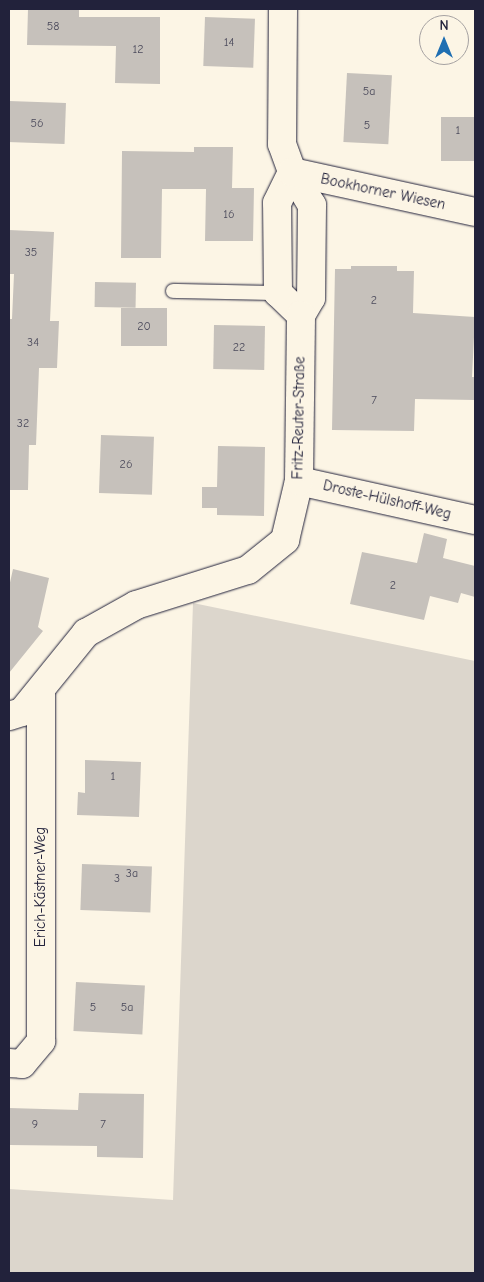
<!DOCTYPE html>
<html>
<head>
<meta charset="utf-8">
<style>
	body { margin:0 }
	#map { position:relative; width:484px; height:1282px; overflow:hidden; background:#fcf5e5; font-family:"Comic Neue",sans-serif }
	div>[style] { position:absolute }
	[style*='--x'] { left:calc(var(--x)*1px); top:calc(var(--y)*1px); width:calc(var(--w)*1px); rotate:calc(var(--a)*1deg) }
	.green>* { inset:0; background:#dcd6cc }
	.building>* { inset:0; background:#c6c1bb; transform-origin:0 0 }
	.roads { filter:drop-shadow(0 0 1px #22223b) drop-shadow(0 0 1px #22223b) }
	.lane>* { height:14px; margin:-7px; padding:0 7px; transform-origin:7px; border-radius:7px; background:#fcf5e5 }
	.street>* { height:28px; margin:-14px; padding:0 14px; transform-origin:14px; border-radius:14px; background:#fcf5e5 }
	span { translate:-50% -50%; white-space:nowrap; text-align:center; line-height:1.15; -webkit-text-stroke:4.5px #fcf5e5; paint-order:stroke }
	.number-label { font-size:12px; color:#4b4a5b }
	.number-label span { -webkit-text-stroke-width:0 }
	.street-label { font-size:15px; color:#22223b }
	.frame { position:absolute; inset:0; border:10px solid #22223b; pointer-events:none }
	.north { position:absolute; left:419px; top:15px; width:50px; height:50px; box-sizing:border-box; background:#fcf5e5; border:1px solid #a5a1a1; border-radius:50%; rotate:0deg; font-size:14px; font-weight:700; line-height:20px; text-align:center; color:#22223b }
	.north::after { content:''; display:block; margin:auto; width:18px; height:22px; background:#1f6fb2; clip-path:polygon(50% 0,100% 100%,50% 72%,0 100%) }
</style>
</head>
<body>
<div id="map">
	<div class="green">
		<i style="clip-path:polygon(193px 603px,475px 661px,475px 1273px,9px 1273px,9px 1189px,173px 1200px)"></i>
	</div>
	<div class="building">
		<i style="clip-path:polygon(28px 9px,79px 9px,79px 17px,160px 17px,160px 84px,115px 83px,116px 46px,27px 45px)"></i>
		<i style="left:205px;top:17px;width:50px;height:49px;rotate:2deg"></i>
		<i style="left:347px;top:73px;width:45px;height:69px;rotate:3deg"></i>
		<i style="left:9px;top:101px;width:57px;height:41px;rotate:2deg"></i>
		<i style="left:441px;top:117px;width:34px;height:44px"></i>
		<i style="clip-path:polygon(194px 147px,233px 147px,232px 188px,254px 188px,253px 241px,205px 241px,206px 189px,162px 189px,161px 258px,121px 258px,122px 151px,194px 152px)"></i>
		<i style="clip-path:polygon(9px 230px,54px 232px,50px 321px,59px 321px,57px 368px,39px 368px,36px 445px,29px 445px,28px 490px,9px 490px,9px 319px,12px 319px,14px 274px,9px 274px)"></i>
		<i style="clip-path:polygon(351px 266px,397px 266px,397px 271px,414px 271px,413px 313px,475px 317px,472px 377px,475px 377px,475px 400px,415px 399px,414px 431px,332px 430px,335px 269px,351px 269px)"></i>
		<i style="left:95px;top:282px;width:41px;height:25px;rotate:1deg"></i>
		<i style="left:121px;top:308px;width:46px;height:38px"></i>
		<i style="left:214px;top:325px;width:51px;height:44px;rotate:1deg"></i>
		<i style="left:101px;top:435px;width:53px;height:58px;rotate:2deg"></i>
		<i style="clip-path:polygon(218px 446px,265px 447px,264px 516px,217px 515px,217px 508px,202px 508px,202px 487px,217px 487px)"></i>
		<i style="clip-path:polygon(424px 533px,447px 539px,443px 558px,475px 566px,475px 597px,461px 593px,458px 603px,430px 596px,424px 620px,350px 604px,362px 552px,417px 563px)"></i>
		<i style="clip-path:polygon(13px 569px,49px 578px,38px 627px,43px 631px,9px 673px,9px 587px)"></i>
		<i style="clip-path:polygon(85px 760px,141px 762px,139px 817px,77px 815px,78px 792px,85px 793px)"></i>
		<i style="left:82px;top:864px;width:70px;height:46px;rotate:2deg"></i>
		<i style="left:76px;top:982px;width:69px;height:49px;rotate:3deg"></i>
		<i style="clip-path:polygon(79px 1093px,144px 1094px,143px 1158px,97px 1157px,97px 1146px,9px 1145px,9px 1108px,78px 1110px)"></i>
	</div>
	<div class="roads">
		<div class="lane">
			<i style="--x:173;--y:291;--w:105;--a:1.1"></i>
		</div>
		<div class="street">
			<i style="--x:283;--y:9;--w:135;--a:90.4"></i>
			<i style="--x:282;--y:144;--w:30;--a:70"></i>
			<i style="--x:292;--y:172;--w:39;--a:59"></i>
			<i style="--x:312;--y:205;--w:93;--a:90.6"></i>
			<i style="--x:311;--y:298;--w:20;--a:120"></i>
			<i style="--x:301;--y:315;--w:32;--a:-136"></i>
			<i style="--x:278;--y:293;--w:90;--a:-90.6"></i>
			<i style="--x:277;--y:203;--w:34;--a:-64"></i>
			<i style="--x:292;--y:172;--w:187;--a:12.3"></i>
			<i style="--x:299;--y:481;--w:180;--a:12.5"></i>
			<i style="--x:9;--y:716;--w:14;--a:-17"></i>
			<i style="--x:22;--y:712;--w:102;--a:-51"></i>
			<i style="--x:86;--y:633;--w:57;--a:-29.2"></i>
			<i style="--x:136;--y:605;--w:117;--a:-17.4"></i>
			<i style="--x:248;--y:570;--w:48;--a:-39"></i>
			<i style="--x:285;--y:540;--w:61;--a:-76.7"></i>
			<i style="--x:299;--y:481;--w:166;--a:-89.3"></i>
			<i style="--x:9;--y:1063;--w:13;--a:4"></i>
			<i style="--x:22;--y:1064;--w:30;--a:-50"></i>
			<i style="--x:41;--y:1041;--w:350;--a:-90"></i>
		</div>
	</div>
	<div class="number-label">
		<span style="left:53px;top:27px">58</span>
		<span style="left:229px;top:43px">14</span>
		<span style="left:138px;top:50px">12</span>
		<span style="left:369px;top:92px">5a</span>
		<span style="left:37px;top:124px">56</span>
		<span style="left:367px;top:126px">5</span>
		<span style="left:458px;top:131px">1</span>
		<span style="left:229px;top:215px">16</span>
		<span style="left:31px;top:253px">35</span>
		<span style="left:374px;top:301px">2</span>
		<span style="left:144px;top:327px">20</span>
		<span style="left:33px;top:343px">34</span>
		<span style="left:239px;top:348px">22</span>
		<span style="left:374px;top:401px">7</span>
		<span style="left:23px;top:424px">32</span>
		<span style="left:126px;top:465px">26</span>
		<span style="left:393px;top:586px">2</span>
		<span style="left:113px;top:777px">1</span>
		<span style="left:132px;top:874px">3a</span>
		<span style="left:117px;top:879px">3</span>
		<span style="left:93px;top:1008px">5</span>
		<span style="left:127px;top:1008px">5a</span>
		<span style="left:35px;top:1125px">9</span>
		<span style="left:103px;top:1125px">7</span>
	</div>
	<div class="street-label">
		<span style="left:383px;top:192px;rotate:12deg">Bookhorner Wiesen</span>
		<span style="left:299px;top:418px;rotate:-89deg">Fritz-Reuter-Straße</span>
		<span style="left:387px;top:500px;rotate:13deg">Droste-Hülshoff-Weg</span>
		<span style="left:41px;top:887px;rotate:-90deg">Erich-Kästner-Weg</span>
	</div>
	<div class="frame"></div>
	<div class="north">N</div>
</div>
</body>
</html>
